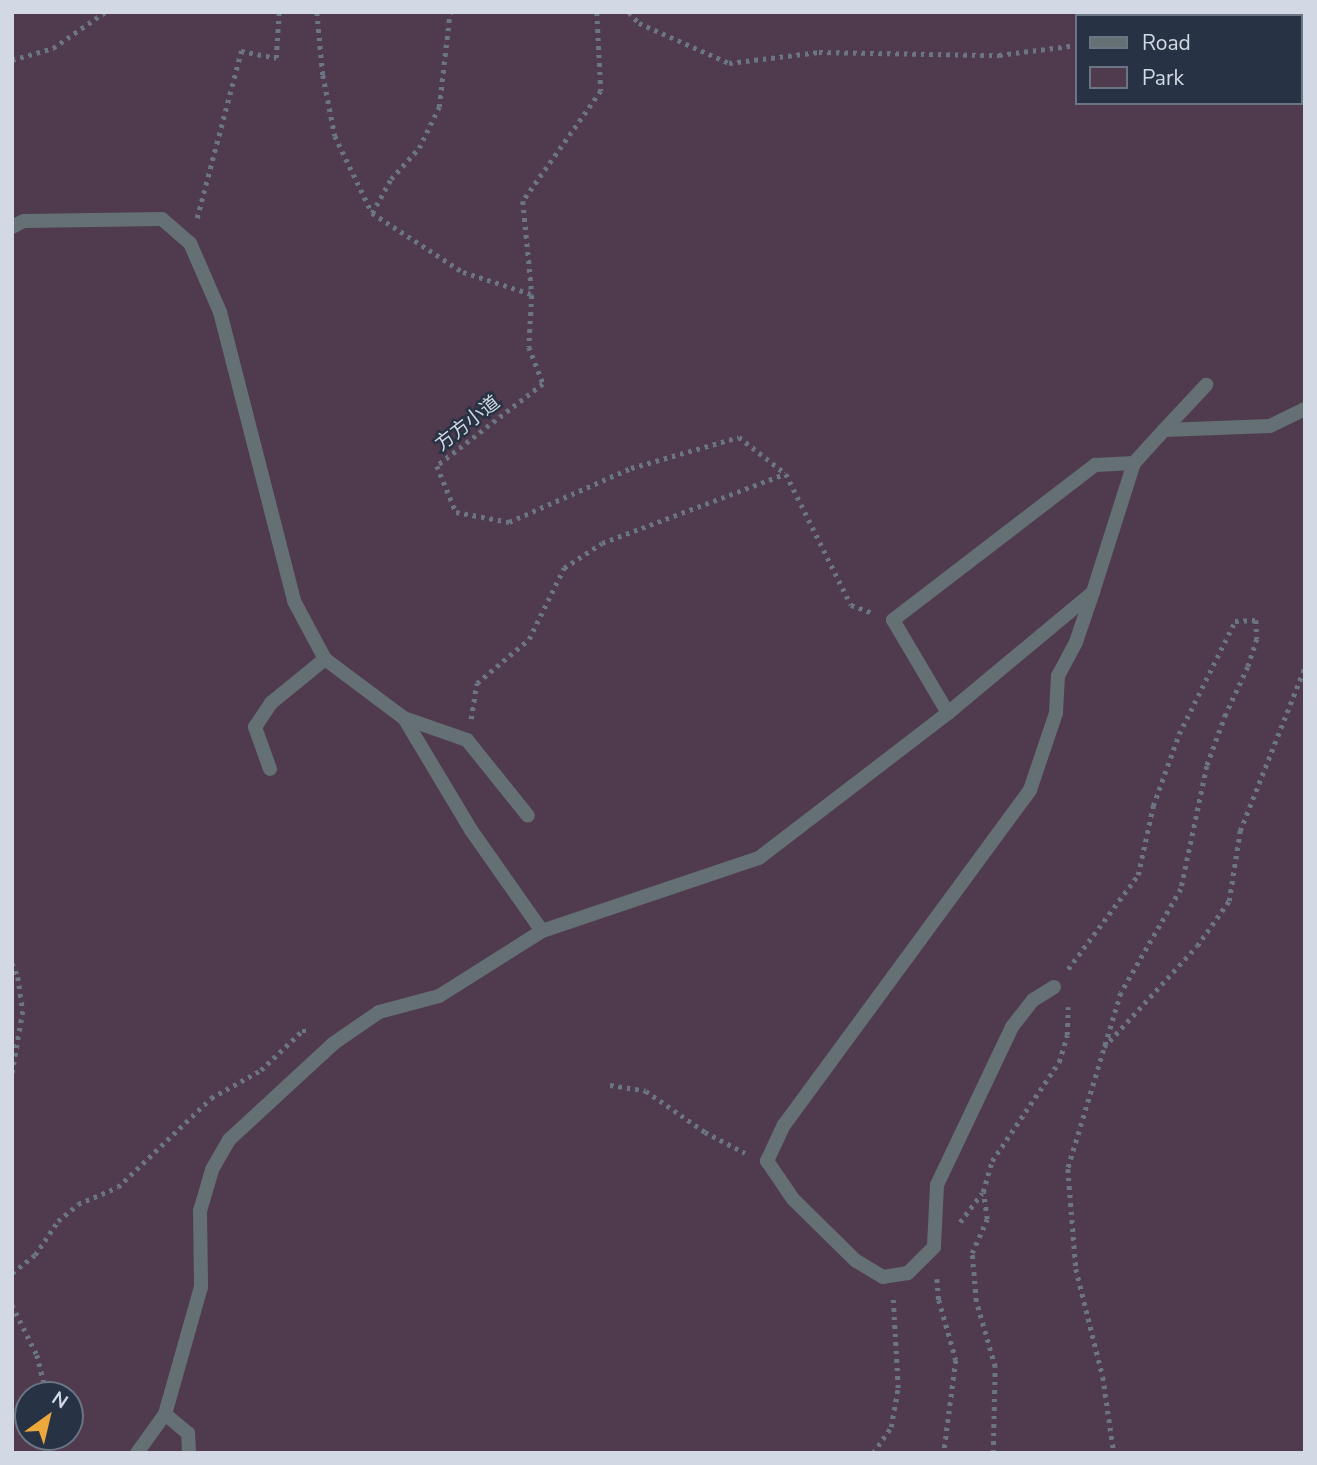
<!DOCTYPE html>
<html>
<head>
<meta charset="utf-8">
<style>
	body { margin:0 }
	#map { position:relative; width:1317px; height:1465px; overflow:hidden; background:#273244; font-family:"Nunito Sans","Noto Sans SC",sans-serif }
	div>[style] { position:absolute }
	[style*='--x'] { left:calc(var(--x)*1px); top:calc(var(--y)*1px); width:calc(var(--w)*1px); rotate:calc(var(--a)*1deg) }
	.green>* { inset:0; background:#4f3b4d }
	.path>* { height:4.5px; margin-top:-2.25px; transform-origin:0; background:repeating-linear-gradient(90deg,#6b7584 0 3.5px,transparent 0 8.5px) }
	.service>* { height:14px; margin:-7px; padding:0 7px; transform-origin:7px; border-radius:7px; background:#657075 }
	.minor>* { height:14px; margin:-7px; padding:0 7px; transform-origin:7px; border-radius:7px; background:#657075 }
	span { translate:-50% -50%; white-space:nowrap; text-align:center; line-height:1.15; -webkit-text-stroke:5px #273244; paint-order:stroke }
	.street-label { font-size:19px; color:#d2d9e5 }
	.frame { position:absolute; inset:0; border:14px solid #d2d9e5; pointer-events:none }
	.legend { position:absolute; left:1075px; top:14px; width:228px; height:91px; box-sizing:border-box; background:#273244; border:2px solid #6b7584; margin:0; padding:9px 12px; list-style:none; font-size:21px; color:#d2d9e5 }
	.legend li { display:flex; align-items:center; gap:14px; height:35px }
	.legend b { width:35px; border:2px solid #6b7584 }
	.north { position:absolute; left:14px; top:1381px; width:70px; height:70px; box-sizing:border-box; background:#273244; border:2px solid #6b7584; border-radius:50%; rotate:34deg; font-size:19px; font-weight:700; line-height:28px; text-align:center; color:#d2d9e5 }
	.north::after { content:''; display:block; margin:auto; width:24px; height:32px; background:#eda83b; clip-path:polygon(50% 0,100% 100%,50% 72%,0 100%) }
</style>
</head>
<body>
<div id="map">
	<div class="green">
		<i style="clip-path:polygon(evenodd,12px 12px,1305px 12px,1305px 1453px,12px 1453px,12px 12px,1077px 16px,1301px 16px,1301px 103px,1077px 103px,1077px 16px,12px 12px,28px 1395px,70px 1395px,70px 1437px,28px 1437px,28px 1395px)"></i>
	</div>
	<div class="path">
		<i style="--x:317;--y:12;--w:63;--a:84.6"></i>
		<i style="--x:323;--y:75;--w:62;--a:78.9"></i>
		<i style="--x:335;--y:136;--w:85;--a:64.3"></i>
		<i style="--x:372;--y:213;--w:108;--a:33"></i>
		<i style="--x:463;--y:272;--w:71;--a:17.9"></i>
		<i style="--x:597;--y:12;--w:79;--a:87.1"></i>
		<i style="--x:601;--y:91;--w:135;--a:125.3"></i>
		<i style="--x:523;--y:201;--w:94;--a:84.5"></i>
		<i style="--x:532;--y:295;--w:52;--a:93.3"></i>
		<i style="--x:529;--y:347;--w:40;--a:69"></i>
		<i style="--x:543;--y:384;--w:134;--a:142.3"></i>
		<i style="--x:437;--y:466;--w:50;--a:67.6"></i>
		<i style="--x:456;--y:512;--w:54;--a:10.7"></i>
		<i style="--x:509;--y:522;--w:133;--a:-23.9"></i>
		<i style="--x:631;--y:468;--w:112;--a:-16"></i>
		<i style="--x:739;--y:437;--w:60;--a:38.2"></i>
		<i style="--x:786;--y:474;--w:146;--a:63.6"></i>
		<i style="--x:851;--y:605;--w:23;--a:20"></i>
		<i style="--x:629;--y:12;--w:15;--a:48"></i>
		<i style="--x:639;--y:23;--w:98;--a:24"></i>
		<i style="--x:729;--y:63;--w:91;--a:-7"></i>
		<i style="--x:819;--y:52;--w:180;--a:1"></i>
		<i style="--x:999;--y:55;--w:79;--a:-7.3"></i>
		<i style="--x:1128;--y:16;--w:5;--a:-53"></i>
		<i style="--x:12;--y:60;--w:43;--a:-16.3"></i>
		<i style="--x:53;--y:48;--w:63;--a:-34.7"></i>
		<i style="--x:372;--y:213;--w:39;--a:-61"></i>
		<i style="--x:391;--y:179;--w:42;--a:-47.9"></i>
		<i style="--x:419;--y:148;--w:46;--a:-64"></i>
		<i style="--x:439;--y:107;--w:96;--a:-83.4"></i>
		<i style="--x:197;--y:218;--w:173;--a:-75.2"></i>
		<i style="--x:241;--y:51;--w:36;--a:11"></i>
		<i style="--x:276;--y:58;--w:46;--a:-86.3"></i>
		<i style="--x:471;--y:719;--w:36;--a:-81"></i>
		<i style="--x:477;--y:683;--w:68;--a:-40.2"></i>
		<i style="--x:529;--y:639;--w:79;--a:-63.8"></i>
		<i style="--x:564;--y:568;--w:45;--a:-33.3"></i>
		<i style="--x:602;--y:543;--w:196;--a:-20.7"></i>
		<i style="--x:12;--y:963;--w:15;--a:67"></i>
		<i style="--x:18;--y:977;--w:34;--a:82"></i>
		<i style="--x:23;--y:1011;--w:65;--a:99.8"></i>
		<i style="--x:1068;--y:969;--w:117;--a:-53.3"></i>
		<i style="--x:1138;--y:875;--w:71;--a:-77.7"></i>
		<i style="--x:1153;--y:806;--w:77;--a:-70.1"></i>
		<i style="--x:1179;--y:734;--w:126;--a:-63.6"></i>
		<i style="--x:1235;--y:621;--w:21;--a:-3"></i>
		<i style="--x:1256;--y:620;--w:19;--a:87"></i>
		<i style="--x:1257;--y:639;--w:29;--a:108"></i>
		<i style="--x:1248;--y:667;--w:52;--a:115.1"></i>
		<i style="--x:1226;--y:714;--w:55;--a:110.1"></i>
		<i style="--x:1207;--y:766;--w:126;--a:101.9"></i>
		<i style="--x:1181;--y:889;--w:120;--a:120"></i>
		<i style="--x:1121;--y:993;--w:184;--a:106.8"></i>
		<i style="--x:1068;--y:1169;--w:100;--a:85.4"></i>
		<i style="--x:1076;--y:1269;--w:111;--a:76"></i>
		<i style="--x:1103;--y:1377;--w:77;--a:81.8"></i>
		<i style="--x:1104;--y:1047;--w:137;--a:-47.4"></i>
		<i style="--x:1197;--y:946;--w:55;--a:-54.6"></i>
		<i style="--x:1229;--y:901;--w:71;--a:-81.1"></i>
		<i style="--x:1240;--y:831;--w:176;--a:-68.4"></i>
		<i style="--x:610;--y:1085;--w:36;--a:9"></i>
		<i style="--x:646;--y:1091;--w:72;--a:34.8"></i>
		<i style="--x:705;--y:1132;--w:45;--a:27.7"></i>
		<i style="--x:960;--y:1222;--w:36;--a:-53"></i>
		<i style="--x:12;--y:1273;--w:29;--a:-38"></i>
		<i style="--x:35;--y:1255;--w:41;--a:-55.9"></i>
		<i style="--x:58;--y:1221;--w:26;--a:-40"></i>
		<i style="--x:78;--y:1204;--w:43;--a:-23"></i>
		<i style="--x:118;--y:1187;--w:129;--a:-43.7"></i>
		<i style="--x:211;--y:1098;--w:57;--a:-29.2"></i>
		<i style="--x:261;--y:1070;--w:57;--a:-43.6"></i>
		<i style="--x:302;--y:1031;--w:8;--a:0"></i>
		<i style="--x:937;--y:1279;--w:21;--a:85"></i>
		<i style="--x:939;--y:1300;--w:62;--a:74.2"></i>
		<i style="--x:956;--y:1360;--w:94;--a:97.4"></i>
		<i style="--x:12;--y:1305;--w:56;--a:63.4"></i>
		<i style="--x:37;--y:1355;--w:41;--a:76"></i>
		<i style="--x:57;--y:1437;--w:18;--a:63"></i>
		<i style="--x:873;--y:1453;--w:32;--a:-55"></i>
		<i style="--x:891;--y:1427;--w:40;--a:-80"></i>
		<i style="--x:898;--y:1388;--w:89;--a:-93.2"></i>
		<i style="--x:993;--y:1453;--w:86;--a:-88.7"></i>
		<i style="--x:995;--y:1367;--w:69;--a:-106.1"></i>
		<i style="--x:976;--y:1301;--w:48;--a:-94.8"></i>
		<i style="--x:972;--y:1253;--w:37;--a:-66"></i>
		<i style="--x:987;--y:1219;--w:27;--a:-98"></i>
		<i style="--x:983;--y:1192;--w:32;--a:-74"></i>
		<i style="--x:992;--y:1161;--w:120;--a:-55.9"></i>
		<i style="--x:1059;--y:1062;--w:28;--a:-73"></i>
		<i style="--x:1067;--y:1035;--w:28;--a:-88"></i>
	</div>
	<div class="service">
		<i style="--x:404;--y:718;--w:67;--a:19.2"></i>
		<i style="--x:467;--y:740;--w:97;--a:51.2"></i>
		<i style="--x:270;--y:769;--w:45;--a:-109.7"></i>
		<i style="--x:255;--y:727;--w:29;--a:-56"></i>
		<i style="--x:271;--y:703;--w:70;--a:-39.2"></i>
	</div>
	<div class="minor">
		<i style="--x:12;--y:227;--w:13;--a:-27"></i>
		<i style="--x:24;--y:221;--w:138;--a:-0.8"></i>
		<i style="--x:162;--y:219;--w:37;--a:41"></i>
		<i style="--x:190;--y:243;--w:75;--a:66.5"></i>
		<i style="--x:220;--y:312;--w:298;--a:75.6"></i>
		<i style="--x:294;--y:601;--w:66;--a:61.9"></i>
		<i style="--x:325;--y:659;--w:99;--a:36.8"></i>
		<i style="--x:404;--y:718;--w:131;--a:59.1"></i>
		<i style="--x:471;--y:830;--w:123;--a:54.9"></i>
		<i style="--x:542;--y:931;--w:122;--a:147.7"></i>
		<i style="--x:439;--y:996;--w:62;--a:165.1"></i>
		<i style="--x:379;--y:1012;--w:55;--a:145.4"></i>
		<i style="--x:334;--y:1043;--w:143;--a:137.3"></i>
		<i style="--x:229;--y:1140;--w:34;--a:120"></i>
		<i style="--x:212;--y:1170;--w:43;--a:106.3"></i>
		<i style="--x:200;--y:1211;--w:76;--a:89.2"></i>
		<i style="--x:201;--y:1287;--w:132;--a:105.8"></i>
		<i style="--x:1164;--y:430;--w:62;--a:-47"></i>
		<i style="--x:948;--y:713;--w:108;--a:-120.6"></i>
		<i style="--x:893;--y:620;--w:255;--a:-37.5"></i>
		<i style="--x:1095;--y:465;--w:39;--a:-3"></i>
		<i style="--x:542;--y:931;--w:229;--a:-18.6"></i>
		<i style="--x:759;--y:858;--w:238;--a:-37.5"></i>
		<i style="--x:948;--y:713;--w:189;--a:-39.8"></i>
		<i style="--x:1093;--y:592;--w:135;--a:-72.4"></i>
		<i style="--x:1134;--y:463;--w:45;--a:-47.7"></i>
		<i style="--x:1164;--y:430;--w:106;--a:-2.2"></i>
		<i style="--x:1270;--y:426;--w:39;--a:-26"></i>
		<i style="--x:1054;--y:987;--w:25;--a:148"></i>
		<i style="--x:1033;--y:1000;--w:34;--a:128"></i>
		<i style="--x:1012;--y:1027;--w:175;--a:115.4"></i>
		<i style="--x:937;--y:1185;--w:62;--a:92.8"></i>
		<i style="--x:934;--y:1247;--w:37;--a:135"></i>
		<i style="--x:908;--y:1273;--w:25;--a:171"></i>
		<i style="--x:883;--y:1277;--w:31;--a:-149"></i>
		<i style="--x:856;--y:1261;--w:88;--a:-135.5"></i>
		<i style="--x:793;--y:1199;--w:46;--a:-124.4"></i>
		<i style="--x:767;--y:1161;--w:40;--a:-65"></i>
		<i style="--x:784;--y:1125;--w:416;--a:-53.7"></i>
		<i style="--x:1030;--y:790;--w:81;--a:-71.3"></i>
		<i style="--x:1056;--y:713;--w:37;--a:-87"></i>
		<i style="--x:1058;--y:676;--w:38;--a:-62"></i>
		<i style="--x:1076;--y:642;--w:53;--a:-71.2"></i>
		<i style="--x:137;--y:1453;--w:48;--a:-54.3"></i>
		<i style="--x:165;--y:1414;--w:30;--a:40"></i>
		<i style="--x:188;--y:1433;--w:20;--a:87"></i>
	</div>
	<div class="street-label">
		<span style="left:468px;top:424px;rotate:-38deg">方方小道</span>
	</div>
	<div class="frame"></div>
	<ul class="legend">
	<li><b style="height:9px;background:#657075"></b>Road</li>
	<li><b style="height:19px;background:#4f3b4d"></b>Park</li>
	</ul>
	<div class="north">N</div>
</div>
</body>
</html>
